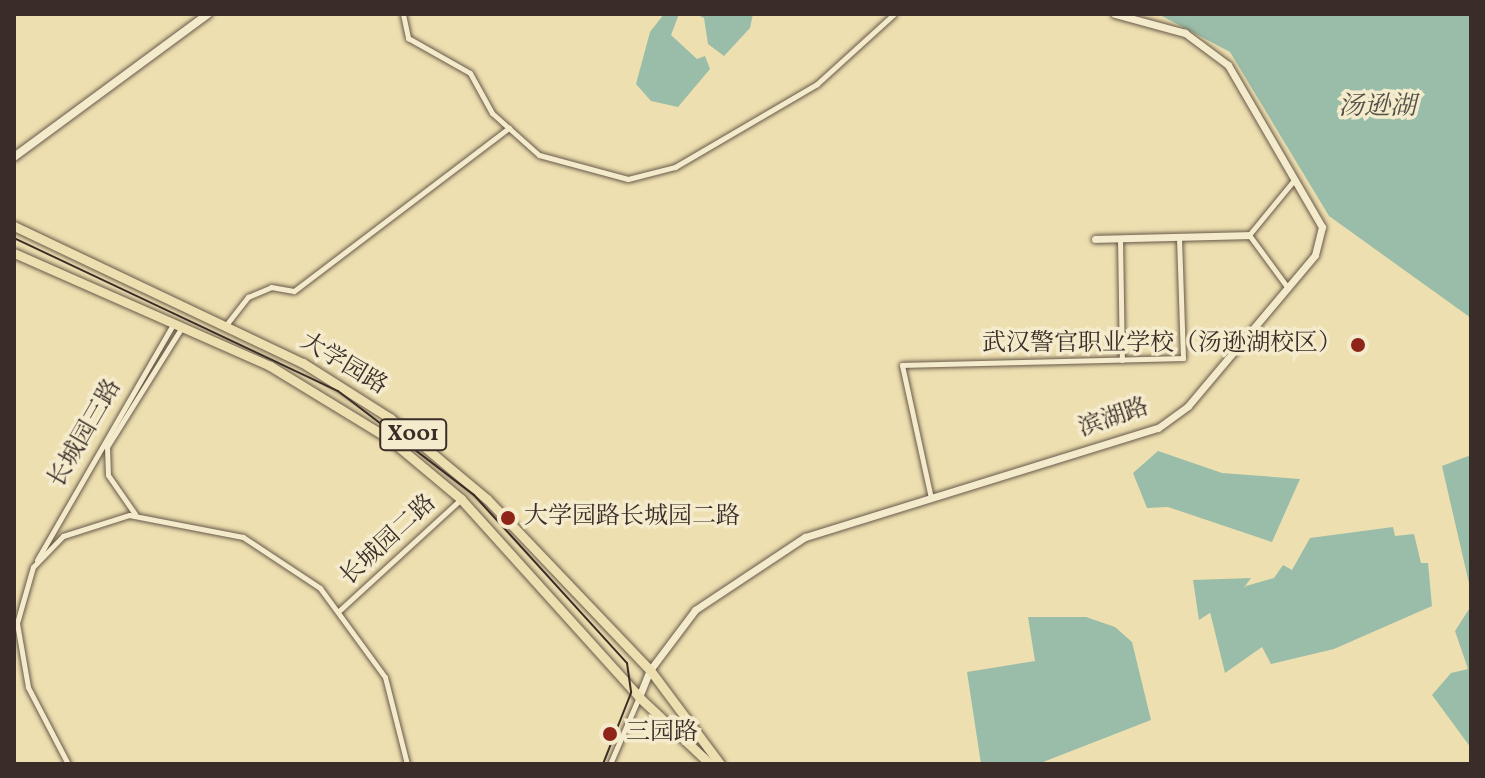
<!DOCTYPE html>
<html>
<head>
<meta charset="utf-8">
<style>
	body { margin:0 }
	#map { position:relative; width:1485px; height:778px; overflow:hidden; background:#eedfb0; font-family:Vollkorn,"Noto Serif SC",serif }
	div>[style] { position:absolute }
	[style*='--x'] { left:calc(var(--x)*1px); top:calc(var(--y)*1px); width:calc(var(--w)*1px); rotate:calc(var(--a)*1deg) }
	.water>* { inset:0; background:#99bda9 }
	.roads { filter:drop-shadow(0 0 2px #675a4a) drop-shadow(0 0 2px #675a4a) }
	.minor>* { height:5px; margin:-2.5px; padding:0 2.5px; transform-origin:2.5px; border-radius:2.5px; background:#f4eacc }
	.tertiary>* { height:7px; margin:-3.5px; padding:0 3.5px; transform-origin:3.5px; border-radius:3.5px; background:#f4eacc }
	.secondary>* { height:8px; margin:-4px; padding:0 4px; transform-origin:4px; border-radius:4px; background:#f4eacc }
	.primary>* { height:9px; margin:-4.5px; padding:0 4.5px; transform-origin:4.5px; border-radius:4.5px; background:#eedfb0 }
	.tram>* { height:2px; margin:-1px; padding:0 1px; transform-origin:1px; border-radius:1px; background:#3a2d28 }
	.dots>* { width:22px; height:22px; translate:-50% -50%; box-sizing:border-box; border:4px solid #f4eacc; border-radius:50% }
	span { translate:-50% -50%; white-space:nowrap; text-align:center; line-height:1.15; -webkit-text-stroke:7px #f4eacc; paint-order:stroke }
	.shield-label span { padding:2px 6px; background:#f4eacc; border:2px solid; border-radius:6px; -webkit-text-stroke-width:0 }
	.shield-label { font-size:22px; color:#3a2d28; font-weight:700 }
	.poi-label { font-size:24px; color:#3a2d28 }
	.right { translate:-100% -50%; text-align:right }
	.left { translate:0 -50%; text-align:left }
	.street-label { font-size:24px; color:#3a2d28 }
	.water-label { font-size:26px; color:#525148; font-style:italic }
	.frame { position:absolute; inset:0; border:16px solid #3a2d28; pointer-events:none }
</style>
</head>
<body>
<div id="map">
	<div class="water">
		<i style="clip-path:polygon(664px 14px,679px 14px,671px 35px,697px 59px,705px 56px,710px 69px,678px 107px,651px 101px,636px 84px,650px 32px)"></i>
		<i style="clip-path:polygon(696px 14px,753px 14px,750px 28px,724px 56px,708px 44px,704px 18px)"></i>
		<i style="clip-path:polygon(1158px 14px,1471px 14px,1471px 318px,1329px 216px,1230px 52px)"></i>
		<i style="clip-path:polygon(1158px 451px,1222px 473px,1300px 479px,1272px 542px,1168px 507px,1147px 508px,1133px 473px)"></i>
		<i style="clip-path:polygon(1471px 455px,1471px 592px,1442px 466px)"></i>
		<i style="clip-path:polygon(1393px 527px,1395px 536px,1414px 534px,1421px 563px,1428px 563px,1432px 606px,1334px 649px,1271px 664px,1262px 647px,1225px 673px,1210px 612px,1246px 586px,1274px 578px,1283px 565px,1292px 570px,1310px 538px)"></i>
		<i style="clip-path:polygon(1251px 578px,1239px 594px,1199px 620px,1193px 580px)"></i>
		<i style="clip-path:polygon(1471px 606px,1471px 748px,1432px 695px,1451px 673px,1468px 669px,1455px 631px)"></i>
		<i style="clip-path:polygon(1028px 617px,1086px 617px,1115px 627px,1132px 642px,1151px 720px,1038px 764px,981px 764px,967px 672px,1035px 661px)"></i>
	</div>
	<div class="roads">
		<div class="minor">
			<i style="--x:403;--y:14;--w:25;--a:78"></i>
			<i style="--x:408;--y:38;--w:71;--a:29.4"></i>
			<i style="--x:470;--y:73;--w:46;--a:61.2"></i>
			<i style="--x:492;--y:113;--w:63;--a:41.8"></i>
			<i style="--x:539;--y:155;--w:92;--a:15.1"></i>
			<i style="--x:628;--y:179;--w:49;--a:-14.3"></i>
			<i style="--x:675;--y:167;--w:164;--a:-30.3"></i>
			<i style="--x:817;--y:84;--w:104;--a:-42.3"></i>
			<i style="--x:1120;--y:238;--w:122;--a:89.1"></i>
			<i style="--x:1288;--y:288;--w:66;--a:-126.3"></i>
			<i style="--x:1249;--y:235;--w:71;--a:-50.7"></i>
			<i style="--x:226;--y:325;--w:36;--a:-52"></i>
			<i style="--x:248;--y:297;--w:25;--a:-23"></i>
			<i style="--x:271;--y:287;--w:23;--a:10"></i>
			<i style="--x:294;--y:291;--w:270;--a:-37.2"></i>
			<i style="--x:931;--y:498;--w:136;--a:-102.3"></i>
			<i style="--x:902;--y:365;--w:281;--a:-1.4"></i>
			<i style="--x:1183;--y:358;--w:121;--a:-91.9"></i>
			<i style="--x:135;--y:514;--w:47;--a:-124.7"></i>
			<i style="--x:108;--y:475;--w:28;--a:-92"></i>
			<i style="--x:107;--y:447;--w:142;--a:-58"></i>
			<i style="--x:37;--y:560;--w:274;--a:-60"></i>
			<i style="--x:340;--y:610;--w:163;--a:-42.5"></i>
			<i style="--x:68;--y:764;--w:87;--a:-117.5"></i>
			<i style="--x:28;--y:687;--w:65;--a:-99.8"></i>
			<i style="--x:17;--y:623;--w:58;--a:-74.1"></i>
			<i style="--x:33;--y:567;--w:43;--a:-45.9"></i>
			<i style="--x:63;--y:536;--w:69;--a:-17.7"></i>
			<i style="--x:129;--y:515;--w:116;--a:10.9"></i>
			<i style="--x:243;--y:537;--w:92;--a:33.5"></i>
			<i style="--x:320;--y:588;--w:110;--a:53.9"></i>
			<i style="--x:385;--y:677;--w:90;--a:75.8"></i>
			<i style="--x:610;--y:764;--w:73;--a:-66.6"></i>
		</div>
		<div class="tertiary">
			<i style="--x:1095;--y:239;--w:154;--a:-1.5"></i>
			<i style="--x:639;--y:697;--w:29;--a:-68"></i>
			<i style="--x:650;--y:670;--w:75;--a:-53.1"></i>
			<i style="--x:695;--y:610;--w:132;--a:-33.6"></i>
			<i style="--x:805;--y:537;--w:369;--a:-17.2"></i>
			<i style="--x:1158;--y:428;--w:37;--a:-36"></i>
			<i style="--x:1188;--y:406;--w:197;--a:-49.9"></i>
			<i style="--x:1315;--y:255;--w:29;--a:-76"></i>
			<i style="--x:1322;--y:227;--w:187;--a:-120.1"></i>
			<i style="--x:1228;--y:65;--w:54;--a:-143.3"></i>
			<i style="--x:1185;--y:33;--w:73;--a:-164.8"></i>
		</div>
		<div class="secondary">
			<i style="--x:14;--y:157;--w:241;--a:-36.4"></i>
		</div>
		<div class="primary">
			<i style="--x:14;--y:226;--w:320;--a:25.4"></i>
			<i style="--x:303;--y:363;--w:103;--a:32.3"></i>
			<i style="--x:390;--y:418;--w:126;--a:39.9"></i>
			<i style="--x:487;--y:499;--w:236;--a:46.4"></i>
			<i style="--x:650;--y:670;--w:117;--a:53.3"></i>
			<i style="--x:14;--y:253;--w:280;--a:23.8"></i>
			<i style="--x:270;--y:366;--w:138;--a:31.4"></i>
			<i style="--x:388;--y:438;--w:95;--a:39.9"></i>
			<i style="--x:461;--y:499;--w:266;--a:48"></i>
			<i style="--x:639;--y:697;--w:98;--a:43.3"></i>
		</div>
	</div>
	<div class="tram">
		<i style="--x:14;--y:238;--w:358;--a:25.3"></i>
		<i style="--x:338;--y:391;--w:171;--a:37.4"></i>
		<i style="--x:474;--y:495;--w:227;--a:47.7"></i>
		<i style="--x:627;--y:663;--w:30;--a:82"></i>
		<i style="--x:631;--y:693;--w:76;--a:111.5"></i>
	</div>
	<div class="dots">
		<i style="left:1358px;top:345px;background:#8f2418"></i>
		<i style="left:508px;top:518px;background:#8f2418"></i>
		<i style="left:610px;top:734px;background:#8f2418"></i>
	</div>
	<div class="shield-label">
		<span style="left:413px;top:435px">X001</span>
	</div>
	<div class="poi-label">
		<span class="right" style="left:1342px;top:345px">武汉警官职业学校（汤逊湖校区）</span>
		<span class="left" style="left:524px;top:518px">大学园路长城园二路</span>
		<span class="left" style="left:626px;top:734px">三园路</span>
	</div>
	<div class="street-label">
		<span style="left:343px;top:365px;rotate:31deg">大学园路</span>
		<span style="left:1114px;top:419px;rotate:-19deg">滨湖路</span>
		<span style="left:86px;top:434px;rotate:-60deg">长城园三路</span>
		<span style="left:389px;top:541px;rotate:-43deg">长城园二路</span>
	</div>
	<div class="water-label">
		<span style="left:1377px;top:108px">汤逊湖</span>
	</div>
	<div class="frame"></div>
</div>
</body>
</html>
